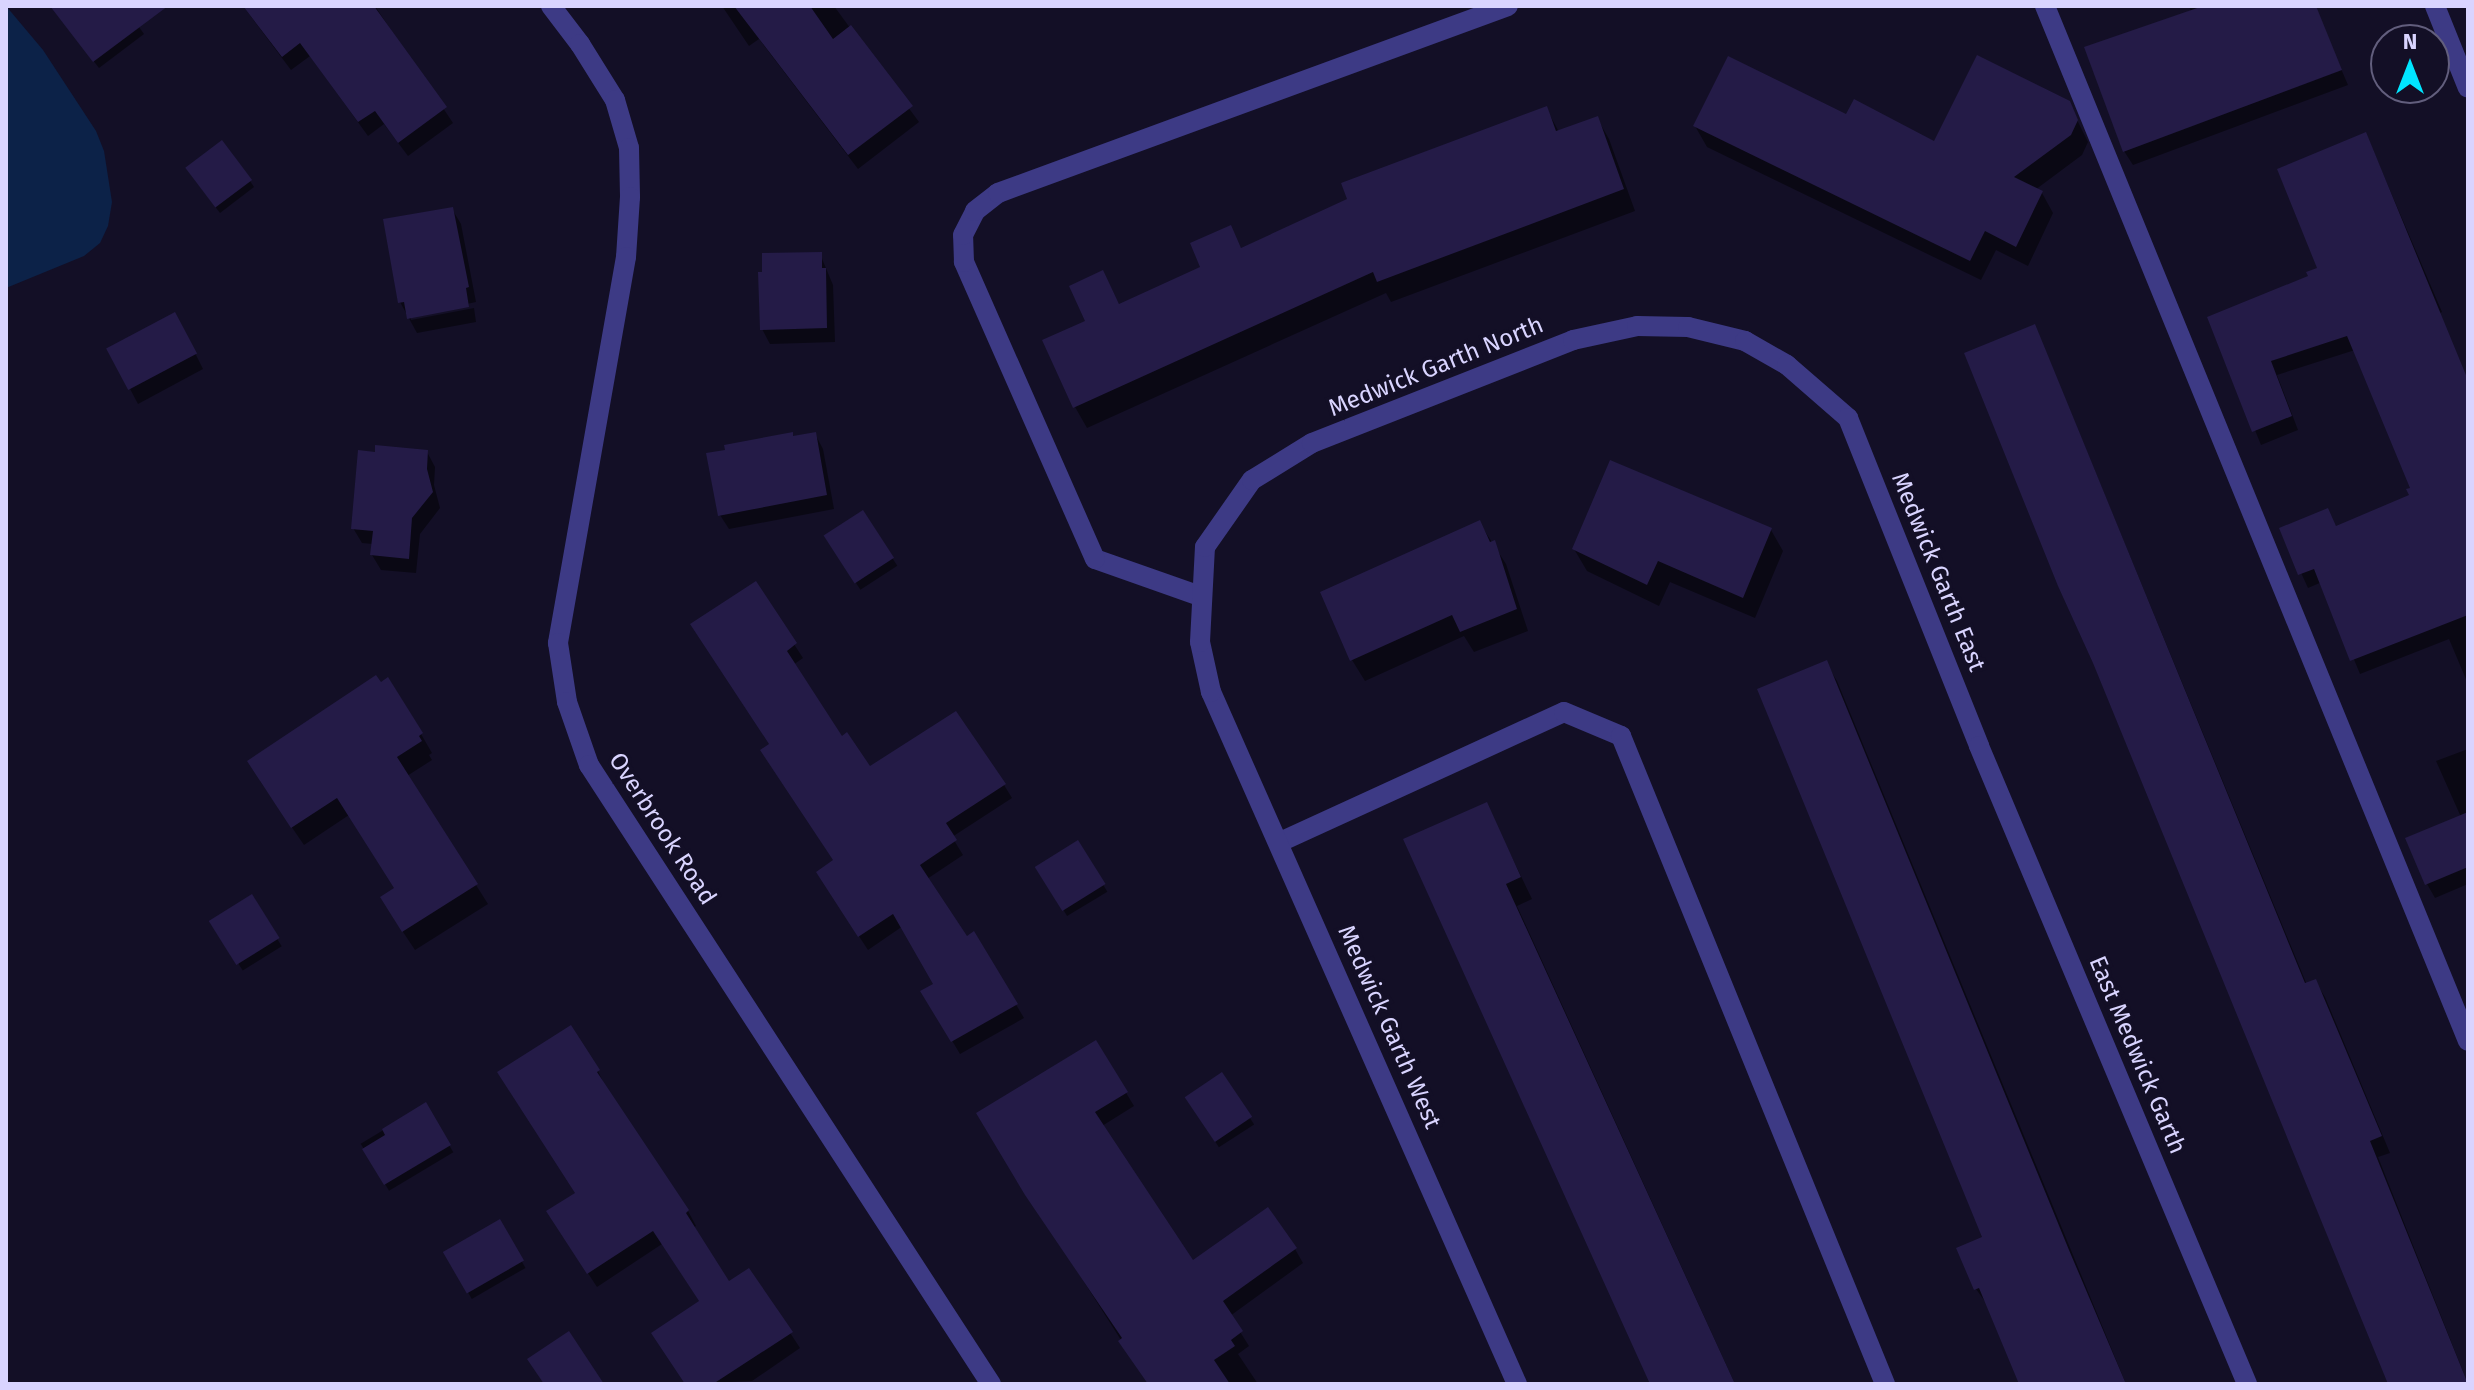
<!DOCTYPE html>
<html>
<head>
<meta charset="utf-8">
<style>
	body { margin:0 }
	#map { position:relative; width:2474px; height:1390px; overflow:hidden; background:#130f26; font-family:"Fira Sans",sans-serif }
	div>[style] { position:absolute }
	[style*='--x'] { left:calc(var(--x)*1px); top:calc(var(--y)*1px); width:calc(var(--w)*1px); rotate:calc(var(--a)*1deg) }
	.water>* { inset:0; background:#0c2248 }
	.shadow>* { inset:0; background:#0007; transform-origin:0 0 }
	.building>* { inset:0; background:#241b47; transform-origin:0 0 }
	.lane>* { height:20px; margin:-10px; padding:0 10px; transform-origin:10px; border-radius:10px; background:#3d3a85 }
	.street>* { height:20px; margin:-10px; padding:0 10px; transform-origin:10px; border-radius:10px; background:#3d3a85 }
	span { translate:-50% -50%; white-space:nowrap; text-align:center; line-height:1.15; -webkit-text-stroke:7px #130f26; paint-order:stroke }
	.street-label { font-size:24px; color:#d9d4ff }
	.frame { position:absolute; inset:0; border:8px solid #d9d4ff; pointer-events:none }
	.north { position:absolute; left:2370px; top:24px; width:80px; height:80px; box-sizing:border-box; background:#130f26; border:2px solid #625e7d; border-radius:50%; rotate:0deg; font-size:22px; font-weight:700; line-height:32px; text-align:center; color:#d9d4ff }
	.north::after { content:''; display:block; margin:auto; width:28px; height:36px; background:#00e5ff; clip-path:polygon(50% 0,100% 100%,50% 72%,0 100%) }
</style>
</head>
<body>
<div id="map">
	<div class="water">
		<i style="clip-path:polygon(6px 6px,43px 50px,96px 131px,104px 151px,112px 202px,108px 226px,100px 243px,84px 256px,6px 288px)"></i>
	</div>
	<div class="shadow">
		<i style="clip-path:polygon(68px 6px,124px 6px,144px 34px,99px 68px,62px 20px)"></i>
		<i style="clip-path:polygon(243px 6px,375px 6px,453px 123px,408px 156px,384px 124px,368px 136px,310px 56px,291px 70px)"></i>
		<i style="clip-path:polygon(722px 6px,834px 6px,919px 122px,858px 169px,759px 39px,749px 46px)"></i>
		<i style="clip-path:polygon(2189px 6px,2314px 6px,2348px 85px,2133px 165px,2124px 151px,2191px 12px)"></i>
		<i style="clip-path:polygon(2068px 102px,2088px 142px,2082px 155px,2035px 190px,2042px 193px,2053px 213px,2028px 266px,1996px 250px,1981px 280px,1707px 147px,1695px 126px,1847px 117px,1935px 144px)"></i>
		<i style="clip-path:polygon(1546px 108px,1559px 132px,1597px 118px,1609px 139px,1635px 211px,1391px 302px,1386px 293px,1087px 428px,1075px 407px,1087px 322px,1103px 273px,1120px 306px,1203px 268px,1230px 228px,1242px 250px)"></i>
		<i style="clip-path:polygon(2366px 134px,2442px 312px,2438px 314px,2468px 384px,2468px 684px,2449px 639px,2360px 674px,2322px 582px,2308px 588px,2281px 529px,2327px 511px,2337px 528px,2412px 496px,2412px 489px,2355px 350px,2277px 375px,2298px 430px,2261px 445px,2210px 319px,2310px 277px,2319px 269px)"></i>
		<i style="clip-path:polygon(191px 175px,250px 181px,254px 187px,220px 213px)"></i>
		<i style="clip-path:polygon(452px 209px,461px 224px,476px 302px,411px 316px,411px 320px,474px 308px,476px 322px,417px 333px,400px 302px)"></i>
		<i style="clip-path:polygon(820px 254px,833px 285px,835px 342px,770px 344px,762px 329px)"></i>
		<i style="clip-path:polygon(2035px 326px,2307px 985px,2315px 981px,2325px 997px,2390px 1153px,2378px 1157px,2468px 1384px,2390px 1384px)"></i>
		<i style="clip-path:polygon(183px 329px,203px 369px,138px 404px,109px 349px)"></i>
		<i style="clip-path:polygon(815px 434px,823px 449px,834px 509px,729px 529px,720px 515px,794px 438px)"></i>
		<i style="clip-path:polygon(427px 452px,435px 467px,434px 485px,440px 508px,420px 534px,416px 573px,381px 570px,372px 555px,373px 544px,362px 543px,353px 528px)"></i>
		<i style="left:863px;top:513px;width:63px;height:44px;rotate:57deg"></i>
		<i style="clip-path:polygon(1479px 522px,1506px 564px,1528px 631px,1474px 652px,1464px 636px,1365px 681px,1352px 660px)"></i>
		<i style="clip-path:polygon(1771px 530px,1783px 551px,1755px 618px,1670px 582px,1659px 606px,1587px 571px,1574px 549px)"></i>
		<i style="clip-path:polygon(755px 584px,803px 658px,793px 665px,841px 739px,869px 769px,1004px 785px,1012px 798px,952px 837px,963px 855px,927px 879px,966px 938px,974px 934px,1024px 1018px,960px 1054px,923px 992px,936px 984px,903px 926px,868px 950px,826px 886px,835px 862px,771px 745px)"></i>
		<i style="clip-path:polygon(1826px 663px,1837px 681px,2126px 1384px,2021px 1384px,1989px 1307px,1976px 1289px,1985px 1238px)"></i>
		<i style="clip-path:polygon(421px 734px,432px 753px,429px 755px,432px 760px,407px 776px,488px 904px,415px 950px,393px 917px,396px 889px,349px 815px,304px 845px,260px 781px)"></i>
		<i style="clip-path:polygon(2468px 749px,2468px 884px,2435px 898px,2427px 884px,2461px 817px,2436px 761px)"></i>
		<i style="clip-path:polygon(1486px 804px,1532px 899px,1517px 906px,1735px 1384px,1653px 1384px,1406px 840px)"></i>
		<i style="left:1078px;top:843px;width:57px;height:47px;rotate:59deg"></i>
		<i style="left:251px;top:897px;width:58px;height:46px;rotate:58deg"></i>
		<i style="clip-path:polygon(1096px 1043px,1134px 1106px,1102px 1126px,1192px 1263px,1295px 1249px,1303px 1263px,1230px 1316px,1249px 1346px,1238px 1354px,1258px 1384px,1149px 1384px,986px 1128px)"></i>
		<i style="clip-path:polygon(598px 1071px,605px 1086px,688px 1211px,696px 1226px,693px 1228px,729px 1284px,749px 1270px,800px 1348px,752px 1381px,686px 1384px,700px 1302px,662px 1244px,597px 1287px,557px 1226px,577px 1194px,508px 1088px)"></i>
		<i style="left:1222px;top:1075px;width:59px;height:42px;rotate:57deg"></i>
		<i style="left:425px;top:1105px;width:55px;height:75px;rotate:59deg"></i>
		<i style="left:499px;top:1222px;width:53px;height:62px;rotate:60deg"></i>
	</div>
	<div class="building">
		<i style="clip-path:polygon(50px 6px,168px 6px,93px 62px)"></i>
		<i style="clip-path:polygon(243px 6px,374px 6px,447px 107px,398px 143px,375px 111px,358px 122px,300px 43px,282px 57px)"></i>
		<i style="clip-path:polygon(734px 6px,810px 6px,833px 39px,851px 25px,913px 106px,848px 155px)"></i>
		<i style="clip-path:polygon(2203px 6px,2316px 6px,2342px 70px,2123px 152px,2084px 47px)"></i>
		<i style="clip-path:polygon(1977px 55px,2070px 101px,2078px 120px,2071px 135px,2014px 177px,2043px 191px,2016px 247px,1985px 231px,1970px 261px,1693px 126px,1728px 56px,1846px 114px,1854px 99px,1934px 141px)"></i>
		<i style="clip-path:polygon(1547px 106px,1556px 131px,1598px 116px,1624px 189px,1377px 282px,1373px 272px,1073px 408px,1042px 340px,1085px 321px,1069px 286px,1103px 270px,1119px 304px,1200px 267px,1190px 243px,1231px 225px,1241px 248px,1347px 199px,1341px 183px)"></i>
		<i style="clip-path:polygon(2366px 132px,2468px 380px,2468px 615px,2350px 661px,2314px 569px,2298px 575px,2279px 528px,2328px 508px,2336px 526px,2409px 495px,2406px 489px,2410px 488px,2347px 336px,2271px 361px,2292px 416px,2252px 432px,2207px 317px,2308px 276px,2306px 272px,2317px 268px,2277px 169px)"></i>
		<i style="left:222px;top:140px;width:50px;height:46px;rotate:53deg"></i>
		<i style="clip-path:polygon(453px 207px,469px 287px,466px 288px,469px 307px,407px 319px,404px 302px,398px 303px,383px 219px)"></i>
		<i style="clip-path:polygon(822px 252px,822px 268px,826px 268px,827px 328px,760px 330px,758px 272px,762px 272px,762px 253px)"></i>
		<i style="left:175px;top:312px;width:47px;height:78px;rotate:62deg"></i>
		<i style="clip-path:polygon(2035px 324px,2305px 983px,2316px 979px,2382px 1136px,2370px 1141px,2468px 1384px,2388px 1384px,2093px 663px,2058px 586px,1964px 353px)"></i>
		<i style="clip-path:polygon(793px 432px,793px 436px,816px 432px,827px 495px,718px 516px,706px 453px,725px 450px,724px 445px)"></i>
		<i style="clip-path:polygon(375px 445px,428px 450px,427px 469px,433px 492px,412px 518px,409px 559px,370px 555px,373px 531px,351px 529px,358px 450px,375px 452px)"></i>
		<i style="clip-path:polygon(1610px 460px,1772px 528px,1743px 598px,1658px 561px,1647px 585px,1572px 549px)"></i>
		<i style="left:863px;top:510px;width:57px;height:47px;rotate:57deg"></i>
		<i style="clip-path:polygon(1480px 520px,1490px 542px,1495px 540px,1517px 609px,1460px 632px,1452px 615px,1350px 661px,1320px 592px)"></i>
		<i style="clip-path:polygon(756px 581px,797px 643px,787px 651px,842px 736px,847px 732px,870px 766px,956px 711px,1006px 784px,946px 823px,957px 840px,920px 865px,967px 936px,974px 931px,1018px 1004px,951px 1042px,920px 991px,933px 984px,893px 914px,858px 937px,816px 872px,833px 860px,760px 750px,769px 744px,690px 624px)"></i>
		<i style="clip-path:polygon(1827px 660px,2069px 1250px,2126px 1384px,2019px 1384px,1979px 1288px,1974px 1290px,1956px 1248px,1982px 1237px,1757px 689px)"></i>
		<i style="clip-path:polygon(376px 675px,381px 682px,388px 677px,423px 733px,419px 736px,422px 741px,397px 757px,478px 884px,402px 932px,380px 897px,394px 888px,337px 798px,291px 828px,247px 761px)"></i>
		<i style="clip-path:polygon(1487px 802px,1521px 877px,1506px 884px,1735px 1384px,1650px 1384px,1403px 839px)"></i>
		<i style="clip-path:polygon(2468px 812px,2468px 867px,2425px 885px,2405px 838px)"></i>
		<i style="left:1078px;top:840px;width:52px;height:51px;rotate:58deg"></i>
		<i style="left:252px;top:894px;width:52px;height:51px;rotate:58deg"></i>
		<i style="clip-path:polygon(571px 1025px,600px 1070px,597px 1072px,689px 1210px,686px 1213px,729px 1281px,749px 1268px,793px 1332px,713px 1384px,685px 1384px,651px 1333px,699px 1301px,653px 1231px,587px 1274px,546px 1211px,575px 1193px,497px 1072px)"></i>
		<i style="clip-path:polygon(1096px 1040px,1128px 1092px,1095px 1112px,1193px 1260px,1268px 1207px,1297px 1248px,1223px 1301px,1243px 1331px,1231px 1340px,1235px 1346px,1214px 1360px,1230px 1384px,1148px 1384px,1118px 1341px,1122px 1338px,1025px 1195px,976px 1113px)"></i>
		<i style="left:1222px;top:1072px;width:54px;height:45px;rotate:56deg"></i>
		<i style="clip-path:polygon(426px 1102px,451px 1145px,384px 1185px,362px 1149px,385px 1135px,382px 1129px)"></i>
		<i style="left:500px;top:1219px;width:48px;height:66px;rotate:60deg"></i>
		<i style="clip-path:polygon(569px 1331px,604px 1384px,544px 1384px,527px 1359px)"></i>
	</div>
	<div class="lane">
		<i style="--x:2045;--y:6;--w:1118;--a:67.77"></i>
		<i style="--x:1200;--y:596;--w:111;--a:-160.6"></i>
		<i style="--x:1095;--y:559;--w:325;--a:-113.8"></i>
		<i style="--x:964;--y:262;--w:27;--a:-92"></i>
		<i style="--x:963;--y:235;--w:27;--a:-63"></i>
		<i style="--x:975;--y:211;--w:29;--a:-38"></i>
		<i style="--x:998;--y:193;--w:543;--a:-20.14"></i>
		<i style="--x:1280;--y:842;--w:312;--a:-24.6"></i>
		<i style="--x:1564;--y:712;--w:62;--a:22.8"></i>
		<i style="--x:1621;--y:736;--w:700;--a:67.83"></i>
	</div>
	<div class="street">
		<i style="--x:551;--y:6;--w:48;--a:52.7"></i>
		<i style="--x:580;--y:44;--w:66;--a:58"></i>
		<i style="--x:615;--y:100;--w:50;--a:73.7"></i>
		<i style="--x:629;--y:148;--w:49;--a:88.8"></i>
		<i style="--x:630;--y:197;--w:60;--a:93.8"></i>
		<i style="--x:626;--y:257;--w:392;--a:100"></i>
		<i style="--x:558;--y:643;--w:60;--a:81.3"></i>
		<i style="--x:567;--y:702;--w:67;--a:70.8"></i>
		<i style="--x:589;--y:765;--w:738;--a:57"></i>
		<i style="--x:2435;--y:6;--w:88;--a:68.1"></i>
		<i style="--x:1517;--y:1384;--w:757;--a:-113.85"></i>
		<i style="--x:1211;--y:692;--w:51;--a:-102.4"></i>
		<i style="--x:1200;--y:642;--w:95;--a:-87"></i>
		<i style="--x:1205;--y:547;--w:82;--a:-55"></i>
		<i style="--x:1252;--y:480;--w:70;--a:-31.7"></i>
		<i style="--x:1312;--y:443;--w:281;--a:-21.5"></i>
		<i style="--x:1573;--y:340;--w:66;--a:-12.3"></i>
		<i style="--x:1637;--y:326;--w:51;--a:1.1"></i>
		<i style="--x:1688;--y:327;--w:59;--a:13.8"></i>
		<i style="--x:1745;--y:341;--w:48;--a:29.7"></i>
		<i style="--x:1787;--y:365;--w:81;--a:41"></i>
		<i style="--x:1848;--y:418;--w:353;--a:68.2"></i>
		<i style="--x:1979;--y:746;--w:692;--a:67.21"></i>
	</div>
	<div class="street-label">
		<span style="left:1436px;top:367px;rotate:-22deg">Medwick Garth North</span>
		<span style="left:1938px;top:572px;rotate:68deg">Medwick Garth East</span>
		<span style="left:662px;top:829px;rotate:57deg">Overbrook Road</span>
		<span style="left:1389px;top:1027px;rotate:66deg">Medwick Garth West</span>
		<span style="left:2137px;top:1055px;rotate:67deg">East Medwick Garth</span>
	</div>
	<div class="frame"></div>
	<div class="north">N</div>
</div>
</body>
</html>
